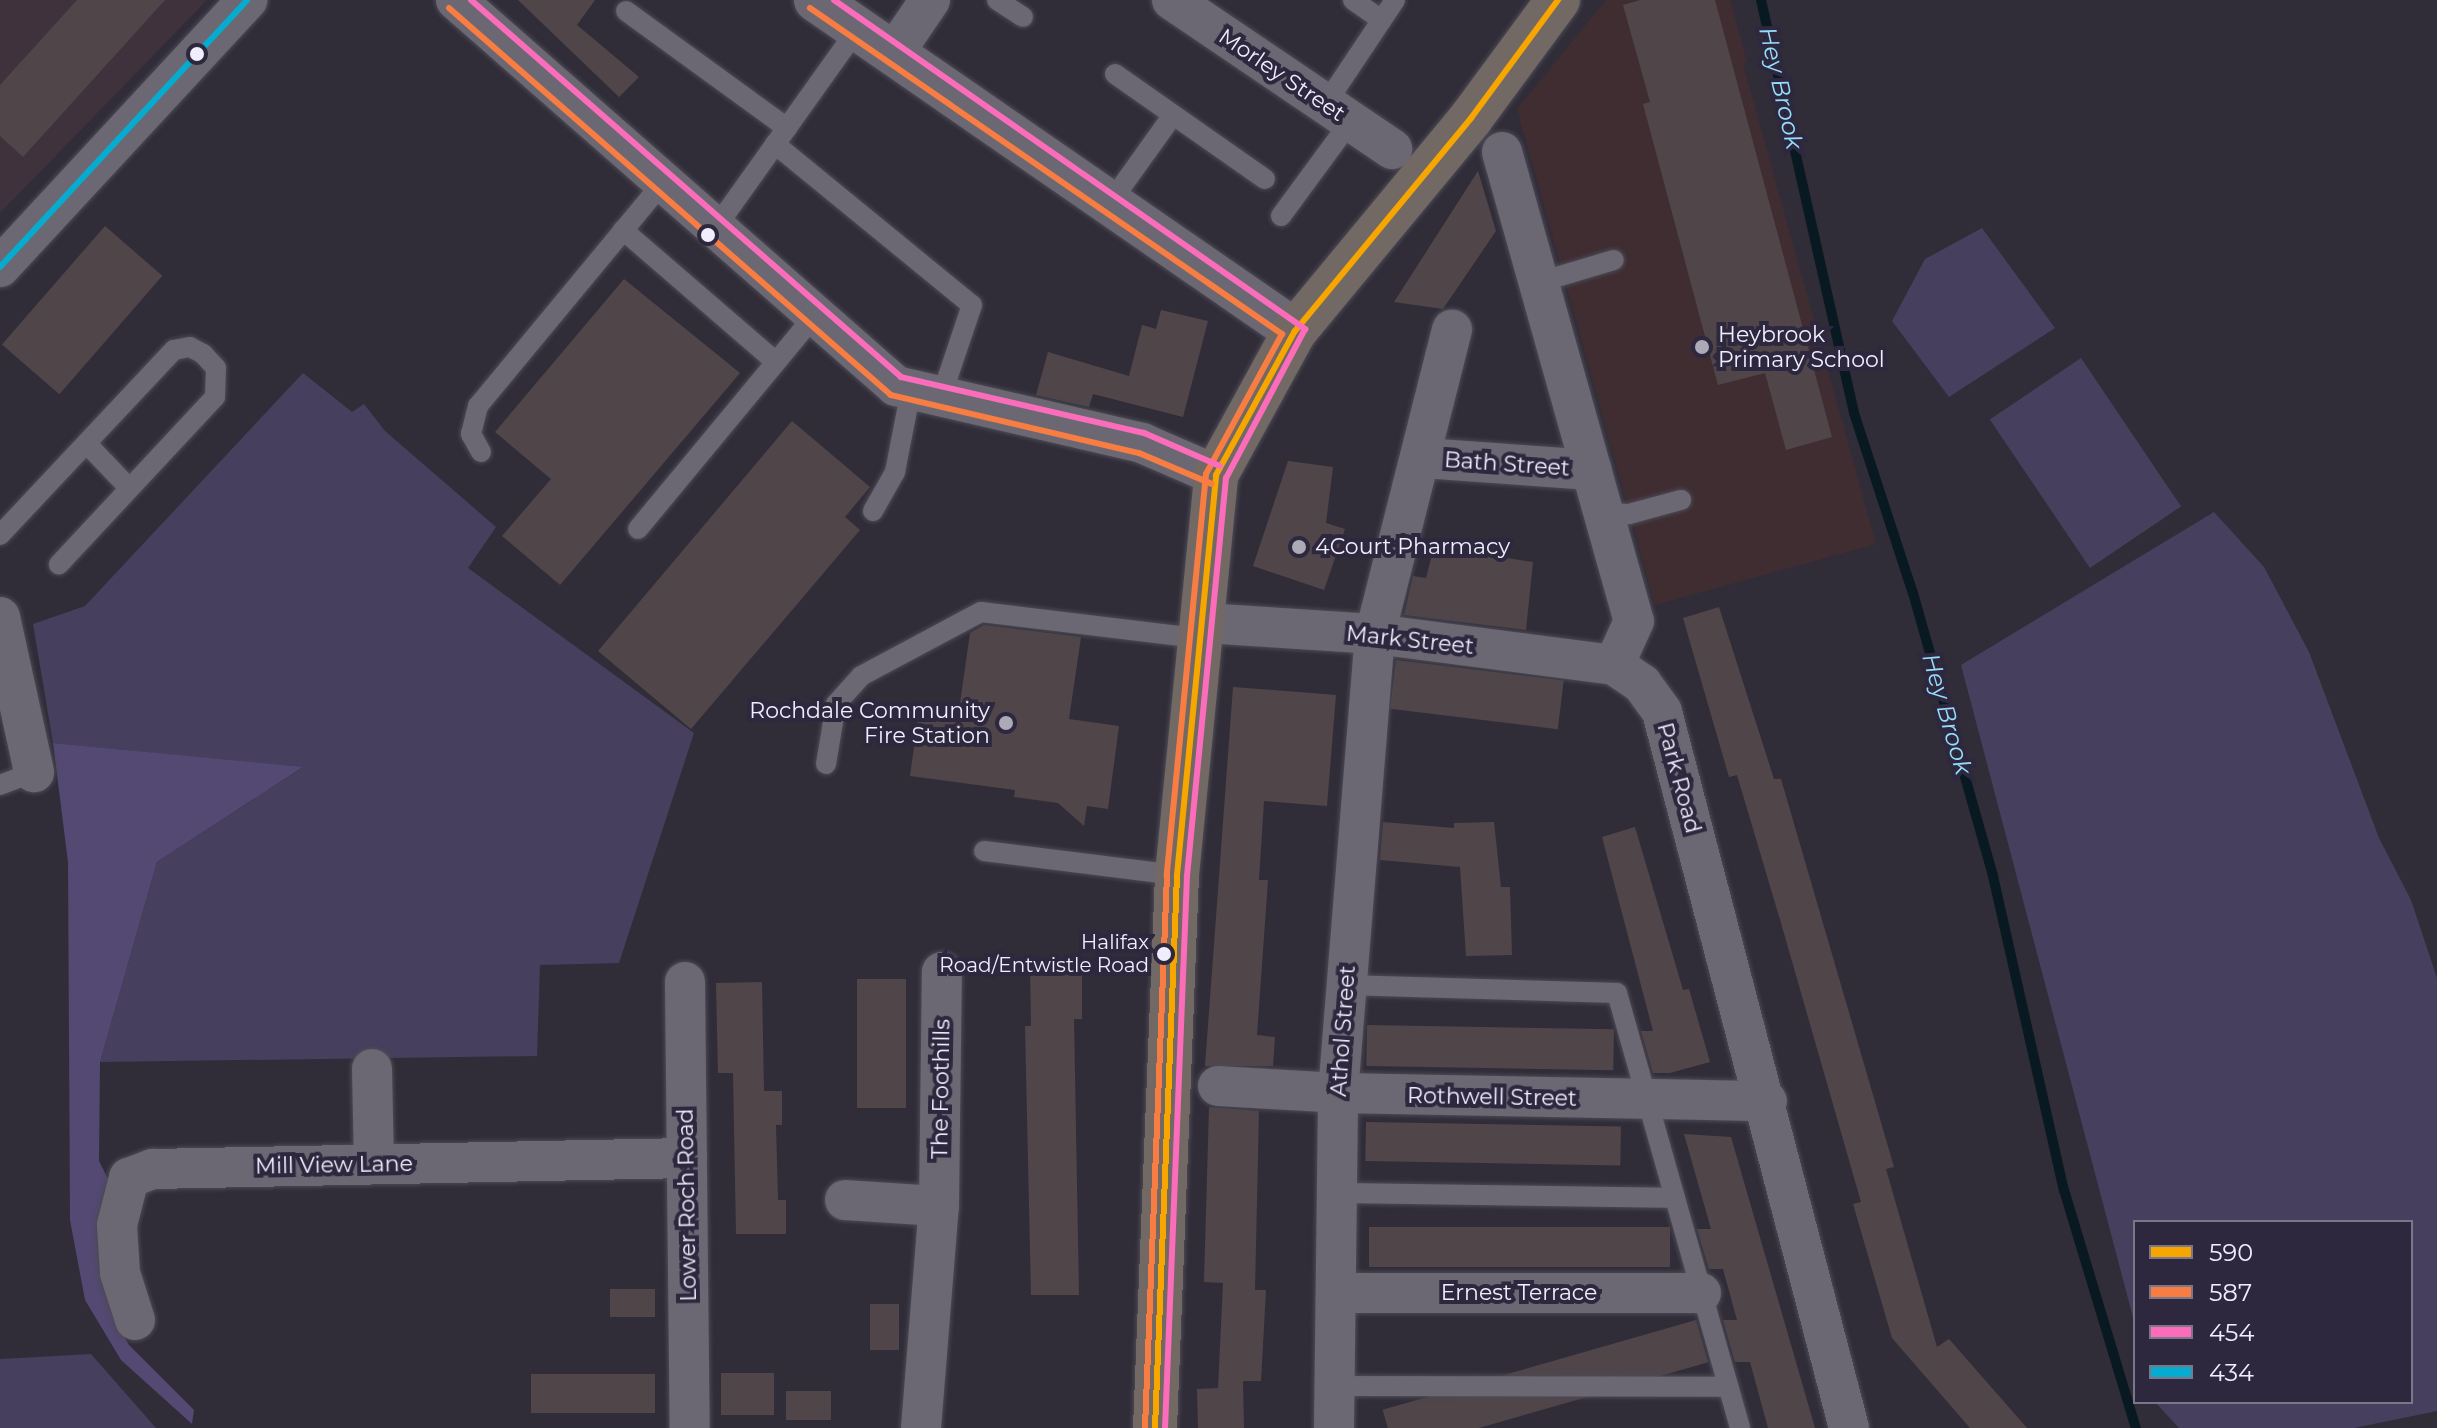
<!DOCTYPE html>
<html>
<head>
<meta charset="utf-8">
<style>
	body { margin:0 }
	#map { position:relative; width:2437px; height:1428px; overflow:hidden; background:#302d39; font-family:Montserrat,sans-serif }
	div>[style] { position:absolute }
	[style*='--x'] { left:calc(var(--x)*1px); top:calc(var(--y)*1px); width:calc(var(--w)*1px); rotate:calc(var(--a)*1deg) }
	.education>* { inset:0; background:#3f2d32 }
	.medical>* { inset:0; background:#3f323d }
	.green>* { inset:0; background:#463f5e; transform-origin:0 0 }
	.forest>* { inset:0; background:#534972 }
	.stream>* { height:10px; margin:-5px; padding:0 5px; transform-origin:5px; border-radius:5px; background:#081921 }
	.building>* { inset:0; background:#50464a; transform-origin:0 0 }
	.roads { filter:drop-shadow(0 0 2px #4c4a54) drop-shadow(0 0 2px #4c4a54) }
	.lane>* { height:20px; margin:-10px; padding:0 10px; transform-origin:10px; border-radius:10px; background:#6b6873 }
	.street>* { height:40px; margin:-20px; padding:0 20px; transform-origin:20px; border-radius:20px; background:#6b6873 }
	.secondary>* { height:44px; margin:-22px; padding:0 22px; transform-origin:22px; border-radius:22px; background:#6b6873 }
	.highway>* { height:44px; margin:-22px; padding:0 22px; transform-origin:22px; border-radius:22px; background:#726864 }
	.bus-1>* { height:6px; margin:-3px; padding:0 3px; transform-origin:3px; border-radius:3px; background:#f7a600 }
	.bus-2>* { height:6px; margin:-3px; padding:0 3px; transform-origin:3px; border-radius:3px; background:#f77d43 }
	.bus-3>* { height:6px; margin:-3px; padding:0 3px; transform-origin:3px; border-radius:3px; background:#fb6dba }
	.bus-4>* { height:6px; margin:-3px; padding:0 3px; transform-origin:3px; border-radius:3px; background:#06acd0 }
	.dots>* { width:22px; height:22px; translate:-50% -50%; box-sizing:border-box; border:4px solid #2d283e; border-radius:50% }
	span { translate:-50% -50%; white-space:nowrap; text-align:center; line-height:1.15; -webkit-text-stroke:8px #2d283e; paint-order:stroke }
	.bus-label { font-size:20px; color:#f0eefd }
	.right { translate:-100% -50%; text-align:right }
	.street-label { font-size:22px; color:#f0eefd }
	.poi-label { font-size:22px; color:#f0eefd }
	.left { translate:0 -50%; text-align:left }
	.water-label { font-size:24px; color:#95ddfd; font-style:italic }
	.legend { position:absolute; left:2133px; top:1220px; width:280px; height:184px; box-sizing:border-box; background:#2d283e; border:2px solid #7b778a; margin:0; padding:10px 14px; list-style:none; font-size:24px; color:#f0eefd }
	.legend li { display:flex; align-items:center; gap:16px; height:40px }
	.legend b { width:40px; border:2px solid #7b778a }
</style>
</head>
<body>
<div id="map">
	<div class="education">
		<i style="clip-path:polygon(1606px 0,1730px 0,1747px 62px,1743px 64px,1876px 544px,1655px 605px,1517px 109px)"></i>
	</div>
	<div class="medical">
		<i style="clip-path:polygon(0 0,207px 0,0 213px)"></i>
	</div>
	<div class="green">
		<i style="clip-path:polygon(1982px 228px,2055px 328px,1949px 397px,1892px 321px,1925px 259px)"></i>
		<i style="left:2081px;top:358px;width:179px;height:110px;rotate:56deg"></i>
		<i style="clip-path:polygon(303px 373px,352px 412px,364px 404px,385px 431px,496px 527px,468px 568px,694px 733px,619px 963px,540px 965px,537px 1056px,100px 1062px,157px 862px,302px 768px,53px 743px,33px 624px,85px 606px)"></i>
		<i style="clip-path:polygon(2214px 512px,2264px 567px,2309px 652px,2379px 838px,2411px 900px,2437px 978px,2437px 1411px,2354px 1428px,2179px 1428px,2155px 1402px,2411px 1402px,2411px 1222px,2135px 1222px,2135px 1325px,1961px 665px)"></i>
		<i style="clip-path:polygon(91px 1354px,156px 1428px,0 1428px,0 1359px)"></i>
	</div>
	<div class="forest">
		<i style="clip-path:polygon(53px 743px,303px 767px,157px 862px,100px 1062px,99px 1161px,109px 1181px,106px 1250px,113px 1318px,129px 1345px,194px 1410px,192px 1424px,121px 1360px,85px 1300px,70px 1220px,68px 862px)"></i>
	</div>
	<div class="stream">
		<i style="--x:1761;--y:0;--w:423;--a:77.3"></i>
		<i style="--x:1854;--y:413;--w:189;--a:71.9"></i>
		<i style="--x:1913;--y:593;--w:294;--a:74.2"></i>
		<i style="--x:1993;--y:876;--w:322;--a:77.3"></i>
		<i style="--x:2064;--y:1190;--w:249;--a:73.2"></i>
	</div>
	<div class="building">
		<i style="clip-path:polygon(77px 0,165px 0,23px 157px,0 136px,0 85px)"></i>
		<i style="clip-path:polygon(518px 0,595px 0,577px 25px,639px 77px,619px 97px)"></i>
		<i style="clip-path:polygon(1640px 0,1715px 0,1832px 437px,1786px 450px,1765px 373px,1718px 385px,1643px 104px,1650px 102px,1623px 5px)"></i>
		<i style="clip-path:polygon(1478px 171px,1496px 231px,1443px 309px,1394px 302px)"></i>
		<i style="left:105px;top:226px;width:76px;height:157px;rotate:41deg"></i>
		<i style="clip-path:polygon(624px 279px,740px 373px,560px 585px,502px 536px,551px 479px,495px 432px)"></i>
		<i style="clip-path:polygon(1161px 310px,1208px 321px,1183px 417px,1093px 394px,1089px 407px,1036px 395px,1048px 352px,1129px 376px,1142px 325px,1156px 329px)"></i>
		<i style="clip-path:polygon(792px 421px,870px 487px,845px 517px,860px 530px,691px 729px,598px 651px)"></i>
		<i style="clip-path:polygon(1288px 461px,1333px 467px,1326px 523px,1345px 529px,1324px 590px,1253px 566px)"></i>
		<i style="clip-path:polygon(1434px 547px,1533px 562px,1526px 630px,1404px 615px,1413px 576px,1426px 578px)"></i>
		<i style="clip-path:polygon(1719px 607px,1774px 779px,1781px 779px,1894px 1167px,1886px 1169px,1937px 1347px,1949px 1339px,2027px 1428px,1970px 1428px,1892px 1338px,1853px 1204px,1861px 1202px,1781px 923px,1737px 775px,1729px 777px,1683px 618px)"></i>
		<i style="clip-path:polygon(984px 625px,1081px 637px,1069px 719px,1119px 726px,1108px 809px,1087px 806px,1084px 826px,1058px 803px,1014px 797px,1015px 790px,910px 776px,920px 704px,959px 710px,970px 633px)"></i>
		<i style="left:1396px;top:660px;width:169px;height:49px;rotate:7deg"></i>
		<i style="clip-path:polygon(1233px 687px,1336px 695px,1327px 806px,1264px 801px,1259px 880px,1268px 880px,1257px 1035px,1275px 1037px,1273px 1066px,1205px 1066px)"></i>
		<i style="clip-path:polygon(1383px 822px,1454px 828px,1454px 823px,1494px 822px,1501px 887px,1510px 887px,1512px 955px,1466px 956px,1460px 867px,1380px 860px)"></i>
		<i style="clip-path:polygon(1635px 827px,1683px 990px,1689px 989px,1710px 1062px,1670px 1073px,1653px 1073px,1641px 1031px,1653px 1031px,1602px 837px)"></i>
		<i style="clip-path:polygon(1082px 964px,1082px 1019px,1074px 1019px,1079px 1295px,1031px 1295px,1025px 1026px,1031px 1026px,1030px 965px)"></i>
		<i style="left:857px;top:979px;width:49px;height:129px"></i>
		<i style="clip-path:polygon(762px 982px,764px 1091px,782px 1091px,782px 1125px,776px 1125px,778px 1200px,786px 1200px,786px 1234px,736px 1234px,733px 1073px,718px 1073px,716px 983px)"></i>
		<i style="left:1367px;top:1025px;width:247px;height:41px;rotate:1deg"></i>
		<i style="clip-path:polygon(1209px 1107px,1259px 1111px,1255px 1290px,1266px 1290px,1261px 1381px,1243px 1381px,1244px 1428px,1198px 1428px,1197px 1389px,1218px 1388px,1223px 1283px,1204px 1282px)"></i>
		<i style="left:1366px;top:1122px;width:255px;height:39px;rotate:1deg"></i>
		<i style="clip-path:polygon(1684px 1134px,1731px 1137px,1815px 1428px,1768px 1428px,1750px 1362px,1735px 1362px,1723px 1320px,1737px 1320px,1723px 1269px,1709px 1269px,1697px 1229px,1711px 1229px)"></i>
		<i style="left:1369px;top:1227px;width:301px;height:40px"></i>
		<i style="left:610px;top:1289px;width:45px;height:28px"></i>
		<i style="left:870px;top:1304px;width:29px;height:46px"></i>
		<i style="left:1696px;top:1320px;width:44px;height:326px;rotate:74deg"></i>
		<i style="left:721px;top:1373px;width:53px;height:42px"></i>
		<i style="left:531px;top:1374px;width:124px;height:39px"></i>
		<i style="left:831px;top:1391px;width:29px;height:45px;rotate:90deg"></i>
	</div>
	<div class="roads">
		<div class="lane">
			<i style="--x:997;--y:0;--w:31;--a:33"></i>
			<i style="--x:1353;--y:0;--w:35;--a:35"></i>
			<i style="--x:626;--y:11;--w:199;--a:36"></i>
			<i style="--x:1115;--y:74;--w:183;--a:35"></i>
			<i style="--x:1325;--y:105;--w:126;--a:-56.3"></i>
			<i style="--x:775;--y:144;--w:254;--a:39.3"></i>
			<i style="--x:972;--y:305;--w:97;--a:108.6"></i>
			<i style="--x:1110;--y:203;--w:108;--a:-54.4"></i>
			<i style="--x:1281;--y:216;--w:117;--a:-53.7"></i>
			<i style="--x:623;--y:230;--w:201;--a:40.8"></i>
			<i style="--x:714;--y:230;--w:248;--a:-54.5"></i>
			<i style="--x:1540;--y:282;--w:77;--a:-16.6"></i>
			<i style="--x:88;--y:445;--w:59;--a:46.4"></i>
			<i style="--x:481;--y:452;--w:21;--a:-119"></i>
			<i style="--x:471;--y:434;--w:29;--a:-76"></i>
			<i style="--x:478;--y:406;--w:287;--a:-50.4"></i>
			<i style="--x:873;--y:511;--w:45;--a:-60.6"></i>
			<i style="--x:895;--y:472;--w:84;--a:-79"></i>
			<i style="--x:1604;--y:512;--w:25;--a:5"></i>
			<i style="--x:1629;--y:514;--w:54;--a:-15.1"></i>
			<i style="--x:638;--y:529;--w:276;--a:-50.4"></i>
			<i style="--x:0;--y:535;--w:254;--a:-46.8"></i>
			<i style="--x:174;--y:350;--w:16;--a:-11"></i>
			<i style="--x:190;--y:347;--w:15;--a:28"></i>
			<i style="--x:203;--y:354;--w:19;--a:47"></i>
			<i style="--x:216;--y:368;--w:29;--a:92"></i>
			<i style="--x:215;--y:397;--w:229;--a:133"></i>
			<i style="--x:826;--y:764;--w:61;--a:-80.5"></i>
			<i style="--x:836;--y:704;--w:38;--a:-48"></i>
			<i style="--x:861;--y:676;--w:136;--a:-28.1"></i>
			<i style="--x:981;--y:612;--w:224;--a:6.9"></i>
			<i style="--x:0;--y:785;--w:36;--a:-21"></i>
			<i style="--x:984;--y:851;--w:194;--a:7.1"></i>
			<i style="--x:1346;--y:985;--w:271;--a:1.7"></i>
			<i style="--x:1617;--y:993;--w:452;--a:74.2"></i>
			<i style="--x:1335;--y:1193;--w:340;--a:0.8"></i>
			<i style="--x:1334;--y:1386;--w:394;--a:0.1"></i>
		</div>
		<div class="street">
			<i style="--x:456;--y:0;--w:585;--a:41.26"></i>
			<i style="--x:896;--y:386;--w:253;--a:13"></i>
			<i style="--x:1142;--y:443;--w:81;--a:23.4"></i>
			<i style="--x:1172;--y:0;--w:266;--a:34.1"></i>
			<i style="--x:894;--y:53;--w:64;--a:-55.8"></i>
			<i style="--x:1502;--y:152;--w:487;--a:74.3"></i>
			<i style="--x:1634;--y:621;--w:48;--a:114.4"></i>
			<i style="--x:0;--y:267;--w:364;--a:-47.2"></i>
			<i style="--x:1423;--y:458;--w:169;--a:4.1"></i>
			<i style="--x:0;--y:617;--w:159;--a:77.6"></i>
			<i style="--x:1205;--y:623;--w:170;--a:3.7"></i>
			<i style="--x:1375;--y:634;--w:241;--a:7.4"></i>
			<i style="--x:1614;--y:665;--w:34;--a:34"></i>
			<i style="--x:1642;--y:684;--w:34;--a:54"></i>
			<i style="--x:1662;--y:712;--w:740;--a:75.36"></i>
			<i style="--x:685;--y:982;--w:446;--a:89.4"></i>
			<i style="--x:372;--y:1069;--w:95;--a:88.8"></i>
			<i style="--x:1218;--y:1086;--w:120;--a:3.3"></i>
			<i style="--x:1338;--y:1093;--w:429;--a:1.1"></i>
			<i style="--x:845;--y:1200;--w:94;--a:3.7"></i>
			<i style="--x:1336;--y:1293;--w:365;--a:0"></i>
			<i style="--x:135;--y:1320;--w:49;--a:-107.7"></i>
			<i style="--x:120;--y:1273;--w:48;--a:-93.6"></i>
			<i style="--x:117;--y:1225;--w:49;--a:-75.7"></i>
			<i style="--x:129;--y:1178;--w:26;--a:-21"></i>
			<i style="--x:153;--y:1169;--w:534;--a:-1.18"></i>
			<i style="--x:921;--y:1428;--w:223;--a:-85.4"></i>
			<i style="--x:939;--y:1206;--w:234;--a:-89.3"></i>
			<i style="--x:1334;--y:1428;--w:335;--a:-89.3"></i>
			<i style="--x:1338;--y:1093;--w:460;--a:-85.4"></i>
			<i style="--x:1375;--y:634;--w:314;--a:-75.8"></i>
		</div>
		<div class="secondary">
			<i style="--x:816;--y:0;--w:582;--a:34.65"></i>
		</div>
		<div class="highway">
			<i style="--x:1155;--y:1428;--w:553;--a:-87.72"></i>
			<i style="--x:1177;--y:875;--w:402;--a:-84.4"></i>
			<i style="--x:1216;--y:475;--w:164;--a:-61.3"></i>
			<i style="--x:1295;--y:331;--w:276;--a:-50.4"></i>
			<i style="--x:1471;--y:118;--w:147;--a:-53.6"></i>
		</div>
	</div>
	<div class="bus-1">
		<i style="--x:1155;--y:1428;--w:553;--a:-87.72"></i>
		<i style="--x:1177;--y:875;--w:402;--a:-84.4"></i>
		<i style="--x:1216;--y:475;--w:164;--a:-61.3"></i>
		<i style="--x:1295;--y:331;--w:276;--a:-50.4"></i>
		<i style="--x:1471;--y:118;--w:147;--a:-53.6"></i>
	</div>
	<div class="bus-2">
		<i style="--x:449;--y:8;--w:587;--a:41.2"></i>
		<i style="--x:891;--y:395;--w:255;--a:13.2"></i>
		<i style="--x:1139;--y:453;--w:79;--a:23"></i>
		<i style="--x:810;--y:8;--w:574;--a:34.63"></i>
		<i style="--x:1282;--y:334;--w:159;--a:118.5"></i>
		<i style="--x:1206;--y:474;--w:403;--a:95.6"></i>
		<i style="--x:1167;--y:875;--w:553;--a:92.28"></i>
	</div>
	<div class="bus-3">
		<i style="--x:471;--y:0;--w:572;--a:41.24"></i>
		<i style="--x:901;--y:377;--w:249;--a:13"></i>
		<i style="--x:1144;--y:433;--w:83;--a:23.5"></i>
		<i style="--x:834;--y:0;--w:575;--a:34.93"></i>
		<i style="--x:1305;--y:329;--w:169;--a:117.9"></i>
		<i style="--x:1226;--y:478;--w:400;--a:95.6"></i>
		<i style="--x:1187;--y:876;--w:552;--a:92.28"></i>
	</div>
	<div class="bus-4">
		<i style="--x:0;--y:267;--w:364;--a:-47.2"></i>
	</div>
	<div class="dots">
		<i style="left:197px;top:54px;background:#f0eefd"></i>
		<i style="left:708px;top:235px;background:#f0eefd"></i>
		<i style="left:1702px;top:347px;background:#adaab8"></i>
		<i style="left:1299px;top:547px;background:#adaab8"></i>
		<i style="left:1006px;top:723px;background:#adaab8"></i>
		<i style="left:1164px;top:954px;background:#f0eefd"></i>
	</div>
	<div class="bus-label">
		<span class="right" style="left:1149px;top:954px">Halifax<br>Road/Entwistle Road</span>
	</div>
	<div class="street-label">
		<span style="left:1282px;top:75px;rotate:34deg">Morley Street</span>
		<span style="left:1507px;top:464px;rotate:4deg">Bath Street</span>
		<span style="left:1410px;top:640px;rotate:6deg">Mark Street</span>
		<span style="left:1679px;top:778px;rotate:75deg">Park Road</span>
		<span style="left:1343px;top:1031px;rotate:-86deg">Athol Street</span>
		<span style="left:941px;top:1089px;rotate:-89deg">The Foothills</span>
		<span style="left:1492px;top:1097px;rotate:1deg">Rothwell Street</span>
		<span style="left:334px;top:1165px;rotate:-1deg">Mill View Lane</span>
		<span style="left:687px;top:1205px;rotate:-91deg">Lower Roch Road</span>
		<span style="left:1519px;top:1293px">Ernest Terrace</span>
	</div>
	<div class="poi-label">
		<span class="left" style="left:1718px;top:347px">Heybrook<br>Primary School</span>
		<span class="left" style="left:1315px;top:547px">4Court Pharmacy</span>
		<span class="right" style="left:990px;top:723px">Rochdale Community<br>Fire Station</span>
	</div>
	<div class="water-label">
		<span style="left:1781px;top:88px;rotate:77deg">Hey Brook</span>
		<span style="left:1947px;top:714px;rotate:74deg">Hey Brook</span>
	</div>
	<ul class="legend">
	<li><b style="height:10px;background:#f7a600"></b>590</li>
	<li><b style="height:10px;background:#f77d43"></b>587</li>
	<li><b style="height:10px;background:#fb6dba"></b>454</li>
	<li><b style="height:10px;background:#06acd0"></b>434</li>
	</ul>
</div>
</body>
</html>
